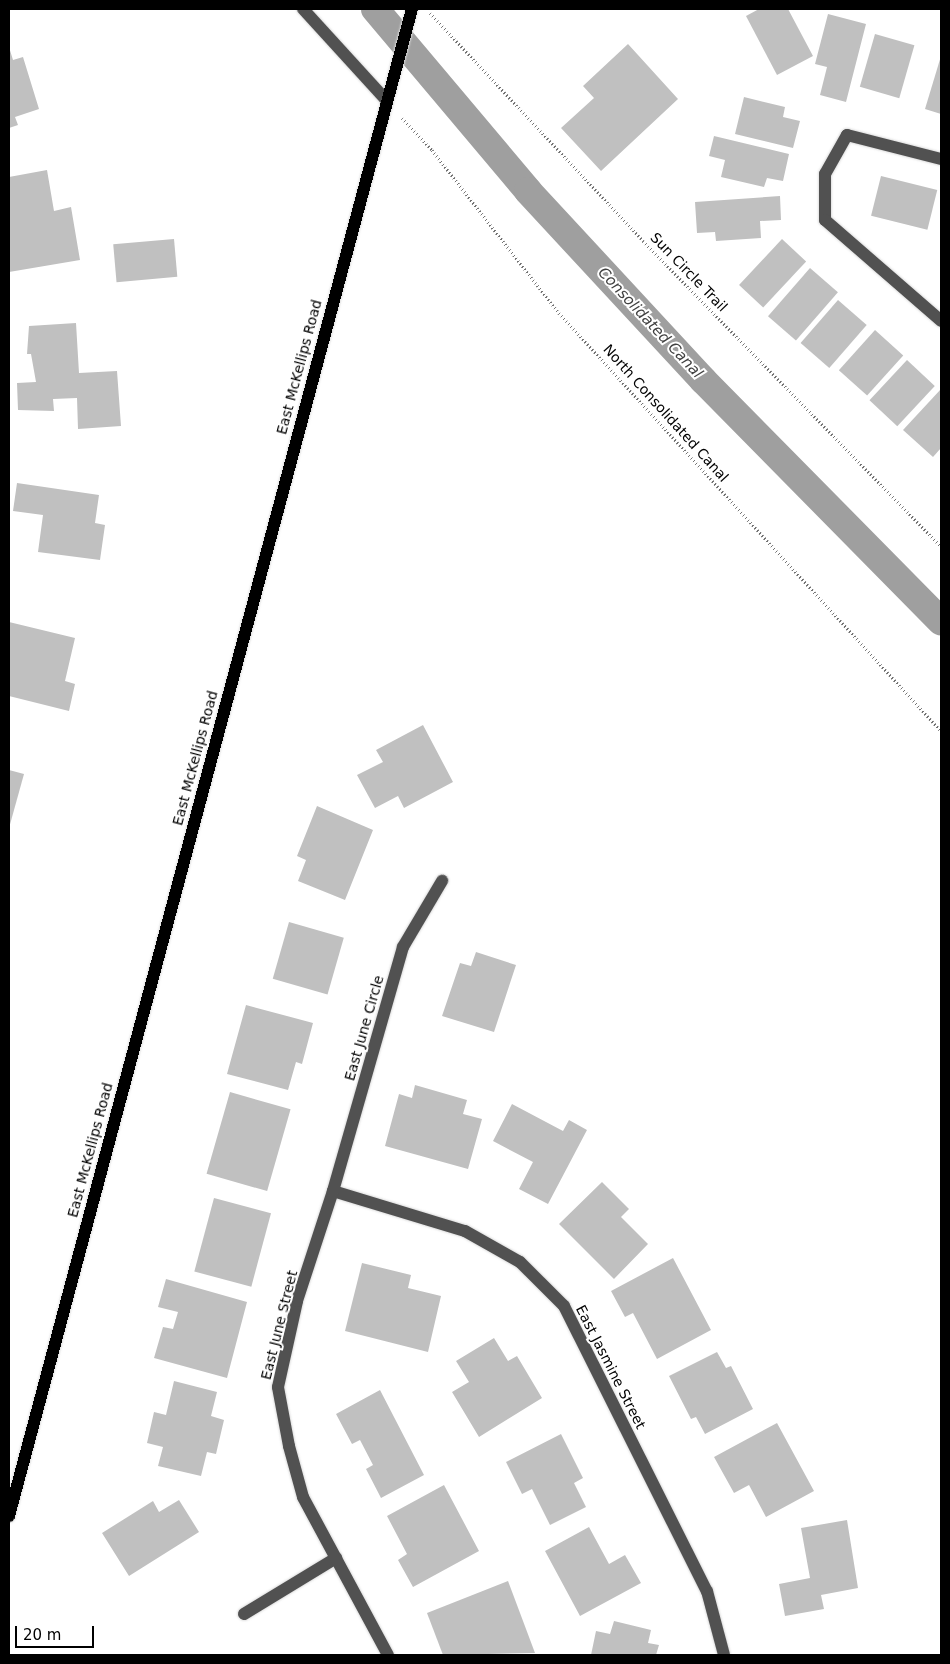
<!DOCTYPE html>
<html>
<head>
<meta charset="utf-8">
<style>
	body { margin:0 }
	#map { position:relative; width:950px; height:1664px; overflow:hidden; background:#fff; font-family:"DejaVu Sans",sans-serif }
	div>[style] { position:absolute }
	[style*='--x'] { left:calc(var(--x)*1px); top:calc(var(--y)*1px); width:calc(var(--w)*1px); rotate:calc(var(--a)*1deg) }
	.canal>* { height:28px; margin:-14px; padding:0 14px; transform-origin:14px; border-radius:14px; background:#9f9f9f }
	.building>* { inset:0; background:#c0c0c0; transform-origin:0 0 }
	.path>* { height:3px; margin-top:-1.5px; transform-origin:0; background:repeating-linear-gradient(90deg,#737373 0 1px,transparent 0 3.5px) }
	.roads { filter:drop-shadow(0 0 1px #dbdbdb) drop-shadow(0 0 1px #dbdbdb) }
	.minor>* { height:12px; margin:-6px; padding:0 6px; transform-origin:6px; border-radius:6px; background:#515151 }
	.major>* { height:12px; margin:-6px; padding:0 6px; transform-origin:6px; border-radius:6px; background:#000 }
	span { translate:-50% -50%; white-space:nowrap; text-align:center; line-height:1.15; -webkit-text-stroke:4px #fff; paint-order:stroke }
	.street-label { font-size:14px; color:#000 }
	.water-label { font-size:15px; color:#404040; font-style:italic }
	.frame { position:absolute; inset:0; border:10px solid #000; pointer-events:none }
	.scale { position:absolute; left:15px; top:1626px; width:79px; height:22px; box-sizing:border-box; border:2px solid #000; border-top:0; padding-left:6px; font-size:15px; line-height:18px; white-space:nowrap; color:#000; -webkit-text-stroke:4px #fff; paint-order:stroke }
</style>
</head>
<body>
<div id="map">
	<div class="canal">
		<i style="--x:375;--y:9;--w:238;--a:49.9"></i>
		<i style="--x:528;--y:191;--w:258;--a:47.2"></i>
		<i style="--x:703;--y:380;--w:339;--a:45.4"></i>
	</div>
	<div class="building">
		<i style="clip-path:polygon(759px 9px,788px 9px,813px 56px,777px 75px,746px 16px)"></i>
		<i style="clip-path:polygon(828px 14px,866px 24px,846px 102px,820px 95px,827px 67px,815px 64px)"></i>
		<i style="left:875px;top:34px;width:41px;height:55px;rotate:16deg"></i>
		<i style="clip-path:polygon(628px 44px,678px 99px,601px 171px,561px 128px,594px 98px,583px 86px)"></i>
		<i style="clip-path:polygon(9px 47px,13px 60px,23px 57px,39px 109px,15px 117px,18px 125px,9px 128px)"></i>
		<i style="clip-path:polygon(941px 56px,941px 114px,925px 109px)"></i>
		<i style="clip-path:polygon(744px 97px,785px 107px,783px 117px,800px 121px,793px 148px,735px 134px)"></i>
		<i style="clip-path:polygon(714px 136px,789px 154px,783px 181px,767px 178px,764px 187px,721px 177px,725px 160px,709px 156px)"></i>
		<i style="clip-path:polygon(47px 170px,54px 211px,71px 207px,80px 260px,9px 272px,9px 177px)"></i>
		<i style="left:881px;top:176px;width:58px;height:41px;rotate:14deg"></i>
		<i style="clip-path:polygon(780px 196px,781px 220px,760px 221px,761px 238px,716px 241px,715px 232px,697px 233px,695px 202px)"></i>
		<i style="left:174px;top:239px;width:38px;height:61px;rotate:85deg"></i>
		<i style="left:782px;top:239px;width:33px;height:63px;rotate:43deg"></i>
		<i style="left:810px;top:268px;width:37px;height:64px;rotate:41deg"></i>
		<i style="left:838px;top:300px;width:38px;height:57px;rotate:41deg"></i>
		<i style="clip-path:polygon(76px 323px,79px 373px,117px 371px,121px 426px,78px 429px,77px 398px,53px 399px,54px 411px,18px 410px,17px 383px,36px 382px,31px 354px,27px 354px,29px 326px)"></i>
		<i style="left:875px;top:330px;width:38px;height:54px;rotate:42deg"></i>
		<i style="left:907px;top:360px;width:38px;height:55px;rotate:43deg"></i>
		<i style="clip-path:polygon(941px 389px,941px 448px,933px 457px,903px 430px)"></i>
		<i style="clip-path:polygon(17px 483px,99px 495px,95px 523px,105px 525px,100px 560px,38px 552px,43px 515px,13px 511px)"></i>
		<i style="clip-path:polygon(9px 622px,75px 638px,65px 681px,75px 684px,69px 711px,9px 696px)"></i>
		<i style="clip-path:polygon(423px 725px,453px 782px,404px 808px,398px 796px,375px 808px,357px 775px,383px 762px,376px 750px)"></i>
		<i style="clip-path:polygon(9px 770px,24px 774px,9px 828px)"></i>
		<i style="clip-path:polygon(317px 806px,373px 830px,345px 900px,298px 881px,306px 860px,297px 856px)"></i>
		<i style="left:289px;top:922px;width:57px;height:59px;rotate:16deg"></i>
		<i style="clip-path:polygon(476px 952px,516px 965px,494px 1032px,442px 1016px,460px 963px,471px 966px)"></i>
		<i style="clip-path:polygon(246px 1005px,313px 1023px,302px 1064px,296px 1062px,288px 1090px,227px 1074px)"></i>
		<i style="clip-path:polygon(415px 1085px,467px 1100px,463px 1114px,482px 1119px,468px 1169px,385px 1146px,399px 1094px,412px 1098px)"></i>
		<i style="left:230px;top:1092px;width:63px;height:85px;rotate:16deg"></i>
		<i style="clip-path:polygon(512px 1104px,563px 1131px,569px 1120px,587px 1130px,548px 1204px,519px 1189px,533px 1162px,493px 1141px)"></i>
		<i style="clip-path:polygon(602px 1182px,629px 1209px,621px 1217px,648px 1244px,614px 1279px,559px 1224px)"></i>
		<i style="left:214px;top:1198px;width:59px;height:76px;rotate:15deg"></i>
		<i style="clip-path:polygon(673px 1258px,711px 1330px,657px 1359px,633px 1313px,625px 1317px,611px 1291px)"></i>
		<i style="clip-path:polygon(362px 1263px,411px 1275px,408px 1288px,441px 1296px,428px 1352px,345px 1331px)"></i>
		<i style="clip-path:polygon(166px 1279px,247px 1302px,227px 1378px,154px 1358px,163px 1327px,173px 1329px,178px 1312px,158px 1307px)"></i>
		<i style="clip-path:polygon(494px 1338px,508px 1361px,517px 1356px,542px 1398px,479px 1437px,452px 1392px,469px 1382px,456px 1361px)"></i>
		<i style="clip-path:polygon(717px 1352px,726px 1368px,731px 1366px,753px 1409px,705px 1434px,696px 1417px,691px 1419px,669px 1376px)"></i>
		<i style="clip-path:polygon(174px 1381px,217px 1392px,211px 1416px,224px 1420px,216px 1454px,207px 1452px,201px 1476px,158px 1466px,163px 1447px,147px 1443px,154px 1412px,166px 1415px)"></i>
		<i style="clip-path:polygon(380px 1390px,424px 1475px,381px 1498px,366px 1469px,373px 1465px,360px 1440px,352px 1444px,336px 1414px)"></i>
		<i style="clip-path:polygon(777px 1423px,814px 1491px,766px 1517px,749px 1485px,734px 1493px,714px 1457px)"></i>
		<i style="clip-path:polygon(561px 1434px,583px 1478px,574px 1483px,586px 1507px,550px 1525px,532px 1489px,522px 1494px,506px 1462px)"></i>
		<i style="clip-path:polygon(444px 1485px,479px 1551px,413px 1587px,398px 1560px,407px 1554px,387px 1516px)"></i>
		<i style="clip-path:polygon(179px 1500px,199px 1532px,129px 1576px,102px 1533px,153px 1501px,159px 1512px)"></i>
		<i style="clip-path:polygon(847px 1520px,858px 1588px,821px 1595px,824px 1609px,785px 1616px,779px 1584px,810px 1578px,801px 1528px)"></i>
		<i style="clip-path:polygon(589px 1527px,609px 1564px,625px 1555px,641px 1583px,580px 1616px,545px 1551px)"></i>
		<i style="clip-path:polygon(508px 1581px,535px 1653px,443px 1655px,427px 1613px)"></i>
		<i style="clip-path:polygon(614px 1621px,651px 1630px,648px 1643px,659px 1645px,656px 1655px,591px 1655px,596px 1631px,610px 1634px)"></i>
	</div>
	<div class="path">
		<i style="--x:430;--y:13;--w:312;--a:46.9"></i>
		<i style="--x:643;--y:241;--w:426;--a:45.7"></i>
		<i style="--x:402;--y:118;--w:44;--a:46.8"></i>
		<i style="--x:432;--y:150;--w:207;--a:52.1"></i>
		<i style="--x:559;--y:313;--w:566;--a:47.58"></i>
	</div>
	<div class="roads">
		<div class="minor">
			<i style="--x:303;--y:9;--w:123;--a:47.6"></i>
			<i style="--x:941;--y:159;--w:97;--a:-165.7"></i>
			<i style="--x:847;--y:135;--w:45;--a:119.4"></i>
			<i style="--x:825;--y:174;--w:46;--a:90"></i>
			<i style="--x:825;--y:220;--w:154;--a:41"></i>
			<i style="--x:333;--y:1191;--w:138;--a:16.9"></i>
			<i style="--x:465;--y:1231;--w:63;--a:29.4"></i>
			<i style="--x:520;--y:1262;--w:62;--a:45"></i>
			<i style="--x:564;--y:1306;--w:319;--a:63.4"></i>
			<i style="--x:707;--y:1591;--w:66;--a:75.1"></i>
			<i style="--x:244;--y:1614;--w:108;--a:-31.3"></i>
			<i style="--x:388;--y:1655;--w:179;--a:-118.3"></i>
			<i style="--x:303;--y:1497;--w:53;--a:-105.4"></i>
			<i style="--x:289;--y:1446;--w:60;--a:-100.6"></i>
			<i style="--x:278;--y:1387;--w:88;--a:-77.5"></i>
			<i style="--x:297;--y:1301;--w:116;--a:-71.9"></i>
			<i style="--x:333;--y:1191;--w:254;--a:-74"></i>
			<i style="--x:403;--y:947;--w:77;--a:-59.4"></i>
		</div>
		<div class="major">
			<i style="--x:9;--y:1516;--w:1560;--a:-75.03"></i>
		</div>
	</div>
	<div class="street-label">
		<span style="left:689px;top:272px;rotate:46deg">Sun Circle Trail</span>
		<span style="left:299px;top:367px;rotate:-75deg">East McKellips Road</span>
		<span style="left:666px;top:413px;rotate:48deg">North Consolidated Canal</span>
		<span style="left:195px;top:758px;rotate:-75deg">East McKellips Road</span>
		<span style="left:364px;top:1028px;rotate:-74deg">East June Circle</span>
		<span style="left:90px;top:1150px;rotate:-75deg">East McKellips Road</span>
		<span style="left:279px;top:1325px;rotate:-76deg">East June Street</span>
		<span style="left:611px;top:1367px;rotate:63deg">East Jasmine Street</span>
	</div>
	<div class="water-label">
		<span style="left:650px;top:323px;rotate:47deg">Consolidated Canal</span>
	</div>
	<div class="frame"></div>
	<div class="scale">20 m</div>
</div>
</body>
</html>
